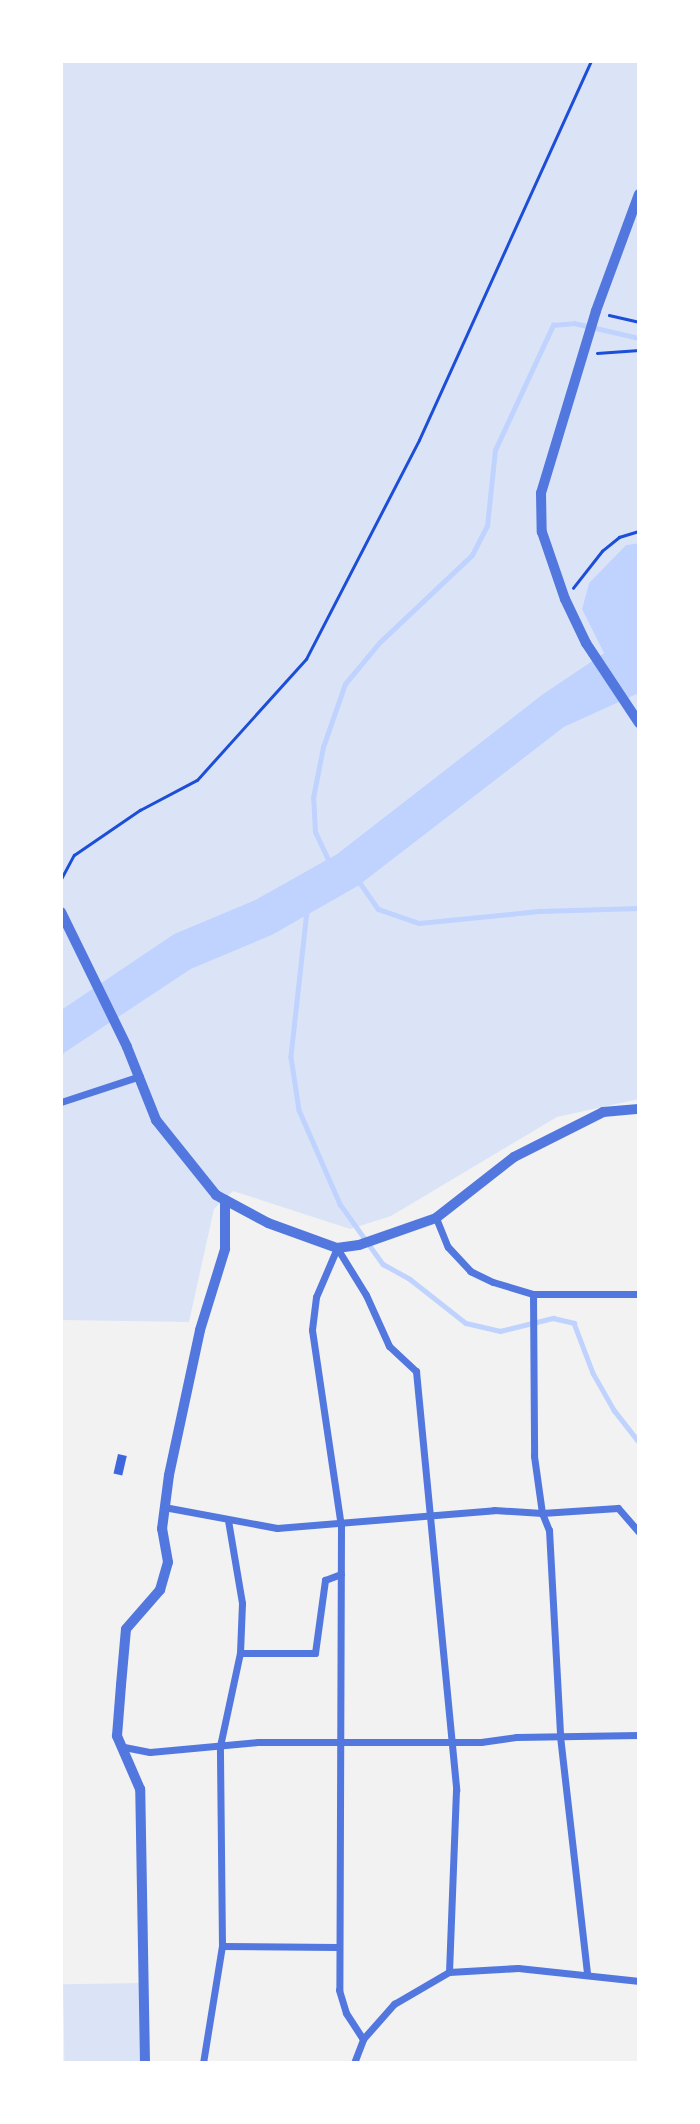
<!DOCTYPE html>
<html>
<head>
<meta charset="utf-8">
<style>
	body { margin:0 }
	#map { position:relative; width:700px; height:2124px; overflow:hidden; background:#f2f2f2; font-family:Bitter,serif }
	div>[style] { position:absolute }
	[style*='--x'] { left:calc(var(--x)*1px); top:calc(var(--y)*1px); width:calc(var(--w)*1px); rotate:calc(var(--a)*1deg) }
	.green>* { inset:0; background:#dbe4f7; transform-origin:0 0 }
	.water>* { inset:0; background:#bfd3fe }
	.stream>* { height:4.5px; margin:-2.25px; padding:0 2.25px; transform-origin:2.25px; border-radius:2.25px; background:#bfd3fe }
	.building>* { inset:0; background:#3d67dc; transform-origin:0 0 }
	.path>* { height:2.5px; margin:-1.25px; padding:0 1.25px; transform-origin:1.25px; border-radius:1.25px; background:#1d4ed8 }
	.minor>* { height:7px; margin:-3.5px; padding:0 3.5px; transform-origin:3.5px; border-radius:3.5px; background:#5277de }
	.tertiary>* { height:10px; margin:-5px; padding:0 5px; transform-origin:5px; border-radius:5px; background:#5277de }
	span { translate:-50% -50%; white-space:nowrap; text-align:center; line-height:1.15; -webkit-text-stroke:7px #fff; paint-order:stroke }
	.frame { position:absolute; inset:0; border:63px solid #fff; pointer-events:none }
</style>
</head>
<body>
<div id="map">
	<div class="green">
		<i style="clip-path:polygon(61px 61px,639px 61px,639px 543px,626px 545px,589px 583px,582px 609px,605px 652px,543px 694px,337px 854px,255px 900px,174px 934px,61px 1010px)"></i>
		<i style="clip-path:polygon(639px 693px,639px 1099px,557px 1117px,391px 1216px,350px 1229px,233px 1191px,214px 1209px,189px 1322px,61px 1320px,61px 1055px,191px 969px,272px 935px,358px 886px,564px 727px)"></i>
		<i style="left:139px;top:1983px;width:80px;height:76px;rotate:89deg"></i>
	</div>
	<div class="water">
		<i style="clip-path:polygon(639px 543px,639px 693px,564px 727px,358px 886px,272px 935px,191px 969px,61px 1055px,61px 1010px,174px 934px,255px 900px,337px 854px,543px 694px,604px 653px,582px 609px,589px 583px,626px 545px)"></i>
	</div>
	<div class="stream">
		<i style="--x:329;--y:862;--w:33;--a:-115"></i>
		<i style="--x:315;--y:832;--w:34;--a:-93"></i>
		<i style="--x:313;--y:798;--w:52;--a:-78.9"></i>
		<i style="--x:323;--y:747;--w:67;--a:-70.8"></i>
		<i style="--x:345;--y:684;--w:53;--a:-50.3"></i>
		<i style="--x:379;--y:643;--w:128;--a:-43.4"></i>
		<i style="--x:472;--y:555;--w:33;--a:-63"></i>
		<i style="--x:487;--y:526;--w:76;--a:-84"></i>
		<i style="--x:495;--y:450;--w:138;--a:-65.1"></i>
		<i style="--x:553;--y:325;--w:21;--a:-5"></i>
		<i style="--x:574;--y:323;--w:67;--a:13"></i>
		<i style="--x:358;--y:880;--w:35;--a:55"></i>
		<i style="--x:378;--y:909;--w:43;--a:18.9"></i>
		<i style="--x:419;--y:923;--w:122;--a:-5.7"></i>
		<i style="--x:540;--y:911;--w:99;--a:-1.7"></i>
		<i style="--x:307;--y:911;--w:147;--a:96.3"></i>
		<i style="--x:291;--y:1057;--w:54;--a:81.4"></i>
		<i style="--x:299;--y:1110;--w:103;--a:66.4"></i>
		<i style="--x:340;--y:1204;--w:74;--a:54.4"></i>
		<i style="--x:383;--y:1264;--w:31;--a:29"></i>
		<i style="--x:410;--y:1279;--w:71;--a:38.2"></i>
		<i style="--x:466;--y:1323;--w:35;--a:13"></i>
		<i style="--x:500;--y:1331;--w:55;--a:-13.8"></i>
		<i style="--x:553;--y:1318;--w:22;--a:13"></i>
		<i style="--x:574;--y:1323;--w:53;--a:69.2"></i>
		<i style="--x:593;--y:1373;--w:43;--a:60.4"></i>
		<i style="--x:614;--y:1410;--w:41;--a:52"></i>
	</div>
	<div class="building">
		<i style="left:118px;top:1454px;width:9px;height:20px;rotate:13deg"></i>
	</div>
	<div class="path">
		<i style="--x:609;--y:315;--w:31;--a:13"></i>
		<i style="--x:597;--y:353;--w:42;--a:-4.1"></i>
		<i style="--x:573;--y:588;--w:47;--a:-51.9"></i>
		<i style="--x:602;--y:551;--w:22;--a:-39"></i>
		<i style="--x:619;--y:537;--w:21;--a:-17"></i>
		<i style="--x:61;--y:879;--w:27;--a:-62"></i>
		<i style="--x:74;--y:855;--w:80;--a:-34.3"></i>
		<i style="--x:140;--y:810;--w:64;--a:-27.8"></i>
		<i style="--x:197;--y:780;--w:163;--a:-48"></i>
		<i style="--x:306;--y:659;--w:246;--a:-62.7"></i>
		<i style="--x:419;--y:440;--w:416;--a:-65.6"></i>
	</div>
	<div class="minor">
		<i style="--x:61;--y:1102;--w:83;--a:-18.2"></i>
		<i style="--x:436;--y:1218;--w:31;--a:68"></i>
		<i style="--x:448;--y:1247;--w:33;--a:47"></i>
		<i style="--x:470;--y:1271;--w:25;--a:26"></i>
		<i style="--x:493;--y:1282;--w:42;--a:16.7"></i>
		<i style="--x:533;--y:1294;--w:106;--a:0"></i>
		<i style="--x:337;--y:1248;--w:53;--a:113.2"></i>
		<i style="--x:316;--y:1297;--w:33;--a:97"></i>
		<i style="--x:312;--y:1330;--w:198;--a:81.6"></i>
		<i style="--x:341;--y:1526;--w:464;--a:90.2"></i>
		<i style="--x:339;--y:1990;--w:24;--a:73"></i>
		<i style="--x:346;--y:2013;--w:31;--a:57"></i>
		<i style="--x:337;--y:1248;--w:55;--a:58.3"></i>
		<i style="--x:366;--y:1295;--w:56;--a:65.7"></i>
		<i style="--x:389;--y:1346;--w:37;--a:43"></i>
		<i style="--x:416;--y:1371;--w:421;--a:84.5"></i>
		<i style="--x:456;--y:1790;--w:182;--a:92.2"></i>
		<i style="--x:533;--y:1294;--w:162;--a:89.6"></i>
		<i style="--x:534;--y:1456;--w:58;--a:82"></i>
		<i style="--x:542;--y:1513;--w:18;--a:68"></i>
		<i style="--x:549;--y:1530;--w:206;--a:86.9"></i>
		<i style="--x:560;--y:1736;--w:240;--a:83.5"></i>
		<i style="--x:164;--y:1507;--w:115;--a:10.5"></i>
		<i style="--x:277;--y:1528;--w:218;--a:-4.7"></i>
		<i style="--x:494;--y:1510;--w:48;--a:3.6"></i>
		<i style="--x:542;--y:1513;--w:76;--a:-3.8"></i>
		<i style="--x:618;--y:1508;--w:32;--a:49"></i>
		<i style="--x:240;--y:1653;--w:75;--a:0"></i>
		<i style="--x:315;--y:1653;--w:74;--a:-82.2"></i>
		<i style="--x:325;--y:1580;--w:17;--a:-21"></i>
		<i style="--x:124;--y:1747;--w:26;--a:11"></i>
		<i style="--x:150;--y:1752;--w:108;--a:-5.3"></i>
		<i style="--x:258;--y:1742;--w:223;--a:0"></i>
		<i style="--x:481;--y:1742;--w:35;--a:-8"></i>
		<i style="--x:516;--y:1737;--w:123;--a:-0.9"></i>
		<i style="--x:222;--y:1946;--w:115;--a:0.5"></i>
		<i style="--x:203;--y:2063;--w:119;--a:-80.8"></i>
		<i style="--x:222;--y:1946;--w:200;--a:-90.6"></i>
		<i style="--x:220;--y:1746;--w:95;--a:-77.9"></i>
		<i style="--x:240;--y:1653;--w:50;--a:-87.7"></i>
		<i style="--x:242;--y:1603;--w:84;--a:-99.6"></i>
		<i style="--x:354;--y:2063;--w:26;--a:-69"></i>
		<i style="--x:363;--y:2039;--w:47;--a:-48.5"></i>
		<i style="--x:394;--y:2004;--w:64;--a:-30.2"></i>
		<i style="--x:449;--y:1972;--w:69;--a:-3.3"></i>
		<i style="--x:518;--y:1968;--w:122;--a:6.1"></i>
	</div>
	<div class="tertiary">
		<i style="--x:639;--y:194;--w:125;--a:110.2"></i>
		<i style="--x:596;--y:311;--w:190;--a:106.8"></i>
		<i style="--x:541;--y:493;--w:39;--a:89"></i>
		<i style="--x:542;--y:532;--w:71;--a:71.1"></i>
		<i style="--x:565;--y:599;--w:49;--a:64.5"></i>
		<i style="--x:586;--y:643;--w:96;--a:56.5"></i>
		<i style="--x:61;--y:912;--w:150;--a:63.9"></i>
		<i style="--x:127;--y:1047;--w:79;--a:68.3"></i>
		<i style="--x:156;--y:1120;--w:96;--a:51.3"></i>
		<i style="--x:216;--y:1195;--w:59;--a:28.3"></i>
		<i style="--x:268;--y:1223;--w:73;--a:19.9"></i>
		<i style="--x:337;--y:1248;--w:22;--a:-8"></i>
		<i style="--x:359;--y:1245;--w:82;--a:-19.3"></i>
		<i style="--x:436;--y:1218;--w:99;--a:-38"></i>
		<i style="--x:514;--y:1157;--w:100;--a:-26.8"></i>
		<i style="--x:603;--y:1112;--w:36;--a:-5"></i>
		<i style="--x:145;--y:2063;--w:274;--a:-91"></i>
		<i style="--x:140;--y:1789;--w:58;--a:-113.5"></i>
		<i style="--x:117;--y:1736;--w:51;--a:-85.5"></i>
		<i style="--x:121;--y:1685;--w:56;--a:-84.9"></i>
		<i style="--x:126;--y:1629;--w:52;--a:-48.9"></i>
		<i style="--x:160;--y:1590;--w:29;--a:-74"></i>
		<i style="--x:168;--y:1562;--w:34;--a:-100"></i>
		<i style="--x:162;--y:1529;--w:54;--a:-82.6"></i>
		<i style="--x:169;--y:1475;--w:148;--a:-77.9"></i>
		<i style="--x:200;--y:1330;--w:85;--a:-72.8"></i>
		<i style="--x:225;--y:1249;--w:49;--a:-90"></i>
	</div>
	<div class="frame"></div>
</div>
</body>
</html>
